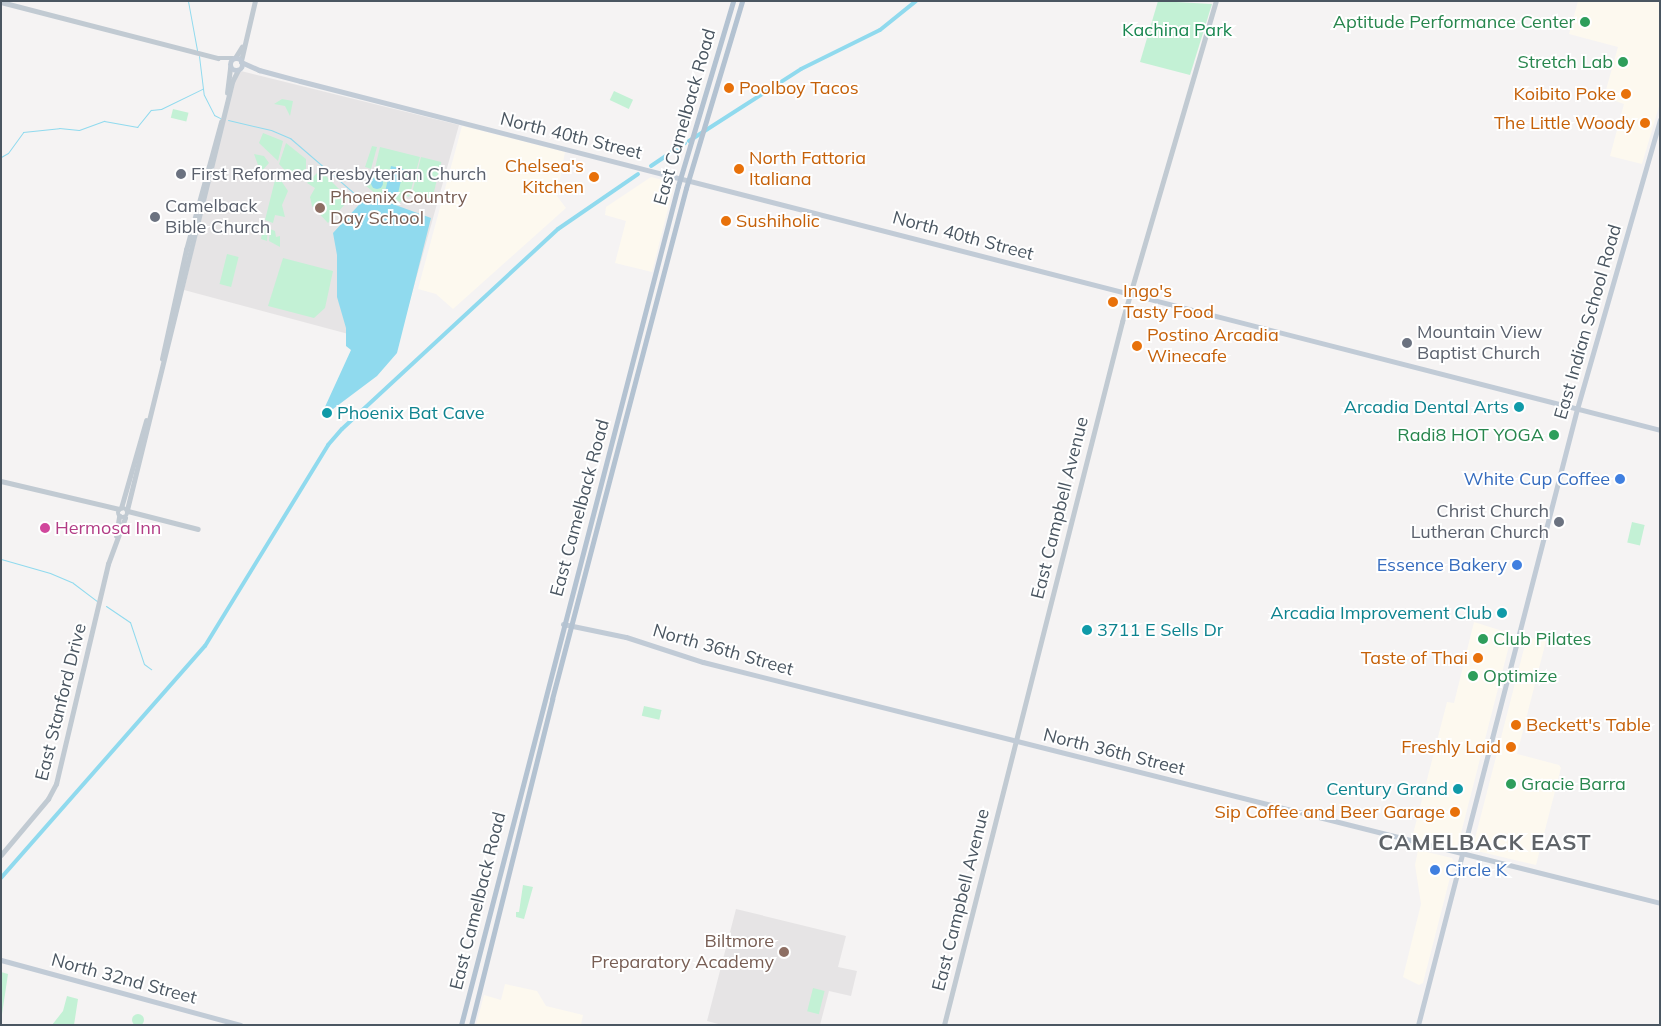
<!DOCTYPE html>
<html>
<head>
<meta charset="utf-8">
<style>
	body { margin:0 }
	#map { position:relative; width:1661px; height:1026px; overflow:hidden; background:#f5f3f3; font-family:Mulish,sans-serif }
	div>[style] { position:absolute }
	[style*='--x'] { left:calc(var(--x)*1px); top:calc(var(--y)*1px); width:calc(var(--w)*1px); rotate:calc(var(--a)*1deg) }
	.commercial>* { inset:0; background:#fdf9ef }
	.education>* { inset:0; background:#e6e4e5 }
	.green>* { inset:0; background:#c3f1d5; transform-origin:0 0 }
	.round { border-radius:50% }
	.water>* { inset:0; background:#90daee; transform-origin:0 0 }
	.stream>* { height:1px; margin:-0.5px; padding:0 0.5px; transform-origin:0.5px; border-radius:0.5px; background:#90daee }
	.canal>* { height:4px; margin:-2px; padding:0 2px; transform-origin:2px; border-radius:2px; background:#90daee }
	.tertiary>* { height:4.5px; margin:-2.25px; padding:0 2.25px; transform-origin:2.25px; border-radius:2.25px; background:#c1cad2 }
	.tertiary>.ring { margin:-2.25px; padding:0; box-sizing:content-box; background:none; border:4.5px solid #c1cad2; border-radius:50% }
	.secondary>* { height:5px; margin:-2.5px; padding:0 2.5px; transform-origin:2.5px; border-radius:2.5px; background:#c1cbd6 }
	.secondary>.ring { margin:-2.5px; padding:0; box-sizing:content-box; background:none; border:5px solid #c1cbd6; border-radius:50% }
	.primary>* { height:5px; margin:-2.5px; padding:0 2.5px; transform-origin:2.5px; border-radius:2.5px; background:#b3c2d1 }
	.dots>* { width:14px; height:14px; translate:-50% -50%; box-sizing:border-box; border:2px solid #fff; border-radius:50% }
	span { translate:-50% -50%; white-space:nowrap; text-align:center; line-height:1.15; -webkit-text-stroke:4px #fff; paint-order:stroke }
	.leisure-label { font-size:18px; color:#27864d }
	.right { translate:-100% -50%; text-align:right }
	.left { translate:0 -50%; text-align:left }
	.park-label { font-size:18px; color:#17864f }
	.food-label { font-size:18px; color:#c56008 }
	.street-label { font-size:18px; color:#4a5661 }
	.worship-label { font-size:18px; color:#5b616d }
	.education-label { font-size:18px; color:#785e54 }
	.culture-label { font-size:18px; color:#0d838f }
	.shop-label { font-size:18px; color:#366cbe }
	.hotel-label { font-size:18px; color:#b23c85 }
	.district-label { font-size:22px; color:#5f6368; font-weight:700; letter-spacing:1px }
	.frame { position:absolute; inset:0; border:2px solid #4a5661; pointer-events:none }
</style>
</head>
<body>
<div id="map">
	<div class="commercial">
		<i style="clip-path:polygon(1578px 1px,1660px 1px,1660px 103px,1642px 164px,1610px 156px,1624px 104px,1604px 97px,1618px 47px,1569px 34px)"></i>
		<i style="clip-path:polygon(462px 126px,565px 152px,557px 196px,566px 208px,453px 309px,436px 294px,418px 289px)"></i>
		<i style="clip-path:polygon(651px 177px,671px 182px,674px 185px,652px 272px,615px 263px,626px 221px,605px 215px,606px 207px)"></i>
		<i style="clip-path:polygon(1474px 622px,1512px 634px,1458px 845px,1454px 847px,1412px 838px,1447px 702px,1454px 703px)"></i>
		<i style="clip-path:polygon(1527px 637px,1546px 641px,1517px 754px,1559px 765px,1561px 768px,1536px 865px,1477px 851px,1473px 846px)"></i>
		<i style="clip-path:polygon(1418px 850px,1452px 858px,1454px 862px,1423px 983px,1419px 985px,1403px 977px,1421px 904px,1415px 865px)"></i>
		<i style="clip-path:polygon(505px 984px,537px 991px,546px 1006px,583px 1015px,581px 1025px,476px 1025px,484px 995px,501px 1000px)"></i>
	</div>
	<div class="education">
		<i style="clip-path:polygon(241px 71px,459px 125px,397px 347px,184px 290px,235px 78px)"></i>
		<i style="clip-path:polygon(736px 909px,846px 936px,838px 967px,857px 971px,851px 996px,829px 991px,820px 1025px,722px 1025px,707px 1021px)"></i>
	</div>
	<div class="green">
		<i style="clip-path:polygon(1158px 1px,1212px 4px,1190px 75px,1140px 62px)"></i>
		<i style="left:614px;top:91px;width:21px;height:10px;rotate:25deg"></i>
		<i style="clip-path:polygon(282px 99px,293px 101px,290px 116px,285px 106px,274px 104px)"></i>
		<i style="left:173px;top:109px;width:16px;height:9px;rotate:14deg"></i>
		<i style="clip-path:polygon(263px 133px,283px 141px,278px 161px,259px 143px)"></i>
		<i style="clip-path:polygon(286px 143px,306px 159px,306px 170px,294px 180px,279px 164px)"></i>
		<i style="clip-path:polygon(372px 146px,377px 147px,371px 169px,365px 167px)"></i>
		<i style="clip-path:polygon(380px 147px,420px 157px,409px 197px,403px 195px,401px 202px,378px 196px,364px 184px,374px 172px)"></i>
		<i style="clip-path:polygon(254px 154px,264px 156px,269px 163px,260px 173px,253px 171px,258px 165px)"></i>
		<i style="left:421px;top:157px;width:21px;height:38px;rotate:14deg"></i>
		<i style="clip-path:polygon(320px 170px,347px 197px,348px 201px,328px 223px,312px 206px,310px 197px,315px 188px,307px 183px)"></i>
		<i style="clip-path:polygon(275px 180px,282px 182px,288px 191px,282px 205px,285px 217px,275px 215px,273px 223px,265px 220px)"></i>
		<i style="clip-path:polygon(264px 223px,268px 223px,267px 241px,261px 239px)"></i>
		<i style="clip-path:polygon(270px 229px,275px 231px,276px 237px,280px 236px,280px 247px,269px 241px)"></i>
		<i style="left:227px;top:254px;width:12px;height:31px;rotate:14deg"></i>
		<i style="clip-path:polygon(283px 258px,333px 271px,325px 308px,314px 318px,268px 306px)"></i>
		<i style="left:1632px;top:522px;width:13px;height:21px;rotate:13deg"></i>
		<i style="left:644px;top:706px;width:18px;height:10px;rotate:13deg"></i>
		<i style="clip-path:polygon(523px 885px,533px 887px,524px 919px,516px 917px,516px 912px,519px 912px)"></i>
		<i style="clip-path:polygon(1px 972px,8px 974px,1px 1021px)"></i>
		<i style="left:813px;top:988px;width:12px;height:24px;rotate:14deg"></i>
		<i style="clip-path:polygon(67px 996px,78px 999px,74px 1025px,52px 1025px,63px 1011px)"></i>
		<i class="round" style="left:132px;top:1014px;width:12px;height:12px"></i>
	</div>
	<div class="water">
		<i style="left:391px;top:166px;width:13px;height:28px;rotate:13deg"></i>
		<i class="round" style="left:371px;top:177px;width:12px;height:12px"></i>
		<i style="clip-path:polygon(368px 195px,431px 218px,397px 353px,377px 376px,329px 412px,324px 409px,351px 350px,346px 346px,346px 328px,337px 297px,337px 255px,333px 233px)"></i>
	</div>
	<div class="stream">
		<i style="--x:188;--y:1;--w:50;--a:79.6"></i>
		<i style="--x:199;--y:56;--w:39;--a:83"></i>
		<i style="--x:204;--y:95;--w:22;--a:63"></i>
		<i style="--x:214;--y:115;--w:7;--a:27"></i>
		<i style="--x:228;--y:120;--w:44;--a:13.1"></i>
		<i style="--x:271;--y:130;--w:21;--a:23"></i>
		<i style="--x:290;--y:138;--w:96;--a:40.8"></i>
		<i style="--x:1;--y:157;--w:8;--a:-30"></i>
		<i style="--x:8;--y:153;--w:26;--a:-54"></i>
		<i style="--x:23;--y:132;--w:36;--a:-6"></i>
		<i style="--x:59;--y:128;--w:20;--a:6"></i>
		<i style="--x:79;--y:130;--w:27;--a:-20"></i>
		<i style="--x:104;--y:121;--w:34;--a:10"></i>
		<i style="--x:137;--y:127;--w:22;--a:-51"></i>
		<i style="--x:151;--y:110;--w:10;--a:-6"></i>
		<i style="--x:161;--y:109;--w:46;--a:-26"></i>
		<i style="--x:1;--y:559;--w:51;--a:15.9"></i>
		<i style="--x:50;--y:573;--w:25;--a:23"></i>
		<i style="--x:73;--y:583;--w:30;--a:37"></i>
		<i style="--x:106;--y:606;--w:29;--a:34"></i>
		<i style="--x:130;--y:622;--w:44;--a:71.6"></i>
		<i style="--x:144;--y:664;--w:9;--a:36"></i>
	</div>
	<div class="canal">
		<i style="--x:689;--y:141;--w:133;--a:-32.7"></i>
		<i style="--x:801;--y:69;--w:88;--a:-26.3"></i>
		<i style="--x:880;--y:30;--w:46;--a:-38.9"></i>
		<i style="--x:651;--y:166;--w:41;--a:-34.1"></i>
		<i style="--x:1;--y:878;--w:309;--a:-48.7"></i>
		<i style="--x:205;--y:646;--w:236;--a:-58.5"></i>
		<i style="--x:328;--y:445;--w:21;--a:-49"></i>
		<i style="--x:342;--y:429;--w:294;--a:-42.8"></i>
		<i style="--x:558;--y:229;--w:97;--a:-34.5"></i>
	</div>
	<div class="tertiary">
		<i style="--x:1;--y:2;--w:224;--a:14.5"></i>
		<i style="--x:218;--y:58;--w:15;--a:0"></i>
		<i style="--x:235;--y:58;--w:13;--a:-58"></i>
		<i style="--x:241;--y:61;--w:62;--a:-76.9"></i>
		<i style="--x:227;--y:93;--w:26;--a:-83"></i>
		<i style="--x:162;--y:359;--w:112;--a:-77.6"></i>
		<i style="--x:186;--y:250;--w:133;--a:-74.7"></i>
		<i style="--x:1;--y:481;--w:121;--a:13.3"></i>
		<i class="ring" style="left:118px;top:508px;width:5.5px;height:5.5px"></i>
		<i style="--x:121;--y:508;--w:91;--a:-74"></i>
		<i style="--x:127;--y:510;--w:441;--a:-76.2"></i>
		<i style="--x:232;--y:82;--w:13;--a:-63"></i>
		<i style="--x:128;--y:511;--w:72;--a:14.4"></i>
		<i style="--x:116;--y:536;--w:20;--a:-81"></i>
		<i style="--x:1;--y:855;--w:73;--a:-50"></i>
		<i style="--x:48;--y:799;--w:17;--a:-62"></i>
		<i style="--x:56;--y:784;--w:226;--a:-76.7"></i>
		<i style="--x:108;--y:564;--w:49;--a:-69.7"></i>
		<i style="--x:944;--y:1025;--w:725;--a:-75.79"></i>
		<i style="--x:1122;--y:322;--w:334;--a:-73.7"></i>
	</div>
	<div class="secondary">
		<i class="ring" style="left:230px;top:58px;width:7px;height:7px"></i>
		<i style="--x:241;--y:62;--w:20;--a:24"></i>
		<i style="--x:259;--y:70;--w:42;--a:15"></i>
		<i style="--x:300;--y:81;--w:1404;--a:14.39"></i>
		<i style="--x:563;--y:624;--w:64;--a:11.7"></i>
		<i style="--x:626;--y:637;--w:81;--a:18"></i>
		<i style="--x:703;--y:662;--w:987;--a:14.13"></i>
		<i style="--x:1;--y:960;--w:248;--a:15.2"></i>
		<i style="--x:1418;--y:1025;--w:636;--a:-75.53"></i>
		<i style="--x:1577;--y:409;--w:301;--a:-74"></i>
	</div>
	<div class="primary">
		<i style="--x:461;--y:1025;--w:867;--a:-75.5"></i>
		<i style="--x:678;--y:186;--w:193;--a:-73.4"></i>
		<i style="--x:471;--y:1025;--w:336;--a:-76"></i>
		<i style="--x:552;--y:699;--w:528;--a:-75.31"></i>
		<i style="--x:686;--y:188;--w:195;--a:-73.3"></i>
	</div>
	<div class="dots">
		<i style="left:1585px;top:22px;background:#2e9e5b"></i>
		<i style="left:1623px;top:62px;background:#2e9e5b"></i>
		<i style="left:729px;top:88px;background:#e8710a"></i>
		<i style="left:1626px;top:94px;background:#e8710a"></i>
		<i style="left:1645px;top:123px;background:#e8710a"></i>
		<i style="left:739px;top:169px;background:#e8710a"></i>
		<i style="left:181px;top:174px;background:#6b7280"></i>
		<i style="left:594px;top:177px;background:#e8710a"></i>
		<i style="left:320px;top:208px;background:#8d6e63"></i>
		<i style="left:155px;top:217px;background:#6b7280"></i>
		<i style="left:726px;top:221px;background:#e8710a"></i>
		<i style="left:1113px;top:302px;background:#e8710a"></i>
		<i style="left:1407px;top:343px;background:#6b7280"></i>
		<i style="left:1137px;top:346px;background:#e8710a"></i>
		<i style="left:1519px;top:407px;background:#0f9aa8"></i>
		<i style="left:327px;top:413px;background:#0f9aa8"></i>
		<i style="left:1554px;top:435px;background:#2e9e5b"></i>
		<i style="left:1620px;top:479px;background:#3f7fe0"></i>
		<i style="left:1559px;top:522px;background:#6b7280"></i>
		<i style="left:45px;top:528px;background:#d1479c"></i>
		<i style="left:1517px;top:565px;background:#3f7fe0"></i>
		<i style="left:1502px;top:613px;background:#0f9aa8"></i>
		<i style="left:1087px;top:630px;background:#0f9aa8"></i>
		<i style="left:1483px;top:639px;background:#2e9e5b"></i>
		<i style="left:1478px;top:658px;background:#e8710a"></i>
		<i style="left:1473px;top:676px;background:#2e9e5b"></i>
		<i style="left:1516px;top:725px;background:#e8710a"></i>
		<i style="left:1511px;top:747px;background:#e8710a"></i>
		<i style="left:1511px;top:784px;background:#2e9e5b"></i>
		<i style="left:1458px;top:789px;background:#0f9aa8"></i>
		<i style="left:1455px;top:812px;background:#e8710a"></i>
		<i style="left:1435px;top:870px;background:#3f7fe0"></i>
		<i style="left:784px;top:952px;background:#8d6e63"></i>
	</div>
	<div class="leisure-label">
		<span class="right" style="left:1575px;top:22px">Aptitude Performance Center</span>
		<span class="right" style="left:1613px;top:62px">Stretch Lab</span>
		<span class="right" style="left:1544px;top:435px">Radi8 HOT YOGA</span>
		<span class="left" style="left:1493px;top:639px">Club Pilates</span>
		<span class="left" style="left:1483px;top:676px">Optimize</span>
		<span class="left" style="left:1521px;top:784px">Gracie Barra</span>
	</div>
	<div class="park-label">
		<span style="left:1177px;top:30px">Kachina Park</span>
	</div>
	<div class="food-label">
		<span class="left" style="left:739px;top:88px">Poolboy Tacos</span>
		<span class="right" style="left:1616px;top:94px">Koibito Poke</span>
		<span class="right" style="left:1635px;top:123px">The Little Woody</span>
		<span class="left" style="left:749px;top:169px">North Fattoria<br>Italiana</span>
		<span class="right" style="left:584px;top:177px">Chelsea's<br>Kitchen</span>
		<span class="left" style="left:736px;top:221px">Sushiholic</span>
		<span class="left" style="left:1123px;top:302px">Ingo's<br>Tasty Food</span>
		<span class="left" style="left:1147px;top:346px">Postino Arcadia<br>Winecafe</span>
		<span class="right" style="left:1468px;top:658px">Taste of Thai</span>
		<span class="left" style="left:1526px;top:725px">Beckett's Table</span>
		<span class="right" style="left:1501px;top:747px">Freshly Laid</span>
		<span class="right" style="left:1445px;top:812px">Sip Coffee and Beer Garage</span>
	</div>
	<div class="street-label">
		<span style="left:685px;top:117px;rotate:-74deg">East Camelback Road</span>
		<span style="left:571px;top:136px;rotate:14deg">North 40th Street</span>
		<span style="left:963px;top:236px;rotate:15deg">North 40th Street</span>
		<span style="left:1588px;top:322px;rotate:-74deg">East Indian School Road</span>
		<span style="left:580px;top:508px;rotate:-75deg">East Camelback Road</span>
		<span style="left:1060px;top:508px;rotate:-76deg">East Campbell Avenue</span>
		<span style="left:723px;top:650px;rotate:16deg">North 36th Street</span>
		<span style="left:61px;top:702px;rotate:-76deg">East Stanford Drive</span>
		<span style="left:1114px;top:752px;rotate:14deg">North 36th Street</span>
		<span style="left:961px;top:900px;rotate:-76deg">East Campbell Avenue</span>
		<span style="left:478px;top:901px;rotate:-76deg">East Camelback Road</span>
		<span style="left:124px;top:979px;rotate:15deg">North 32nd Street</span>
	</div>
	<div class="worship-label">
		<span class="left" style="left:191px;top:174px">First Reformed Presbyterian Church</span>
		<span class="left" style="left:165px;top:217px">Camelback<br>Bible Church</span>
		<span class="left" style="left:1417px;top:343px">Mountain View<br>Baptist Church</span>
		<span class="right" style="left:1549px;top:522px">Christ Church<br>Lutheran Church</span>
	</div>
	<div class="education-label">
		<span class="left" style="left:330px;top:208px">Phoenix Country<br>Day School</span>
		<span class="right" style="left:774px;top:952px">Biltmore<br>Preparatory Academy</span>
	</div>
	<div class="culture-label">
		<span class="right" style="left:1509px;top:407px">Arcadia Dental Arts</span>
		<span class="left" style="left:337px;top:413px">Phoenix Bat Cave</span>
		<span class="right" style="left:1492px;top:613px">Arcadia Improvement Club</span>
		<span class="left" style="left:1097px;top:630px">3711 E Sells Dr</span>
		<span class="right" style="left:1448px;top:789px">Century Grand</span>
	</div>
	<div class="shop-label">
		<span class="right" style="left:1610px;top:479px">White Cup Coffee</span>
		<span class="right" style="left:1507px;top:565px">Essence Bakery</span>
		<span class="left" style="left:1445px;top:870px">Circle K</span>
	</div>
	<div class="hotel-label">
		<span class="left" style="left:55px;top:528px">Hermosa Inn</span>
	</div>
	<div class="district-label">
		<span style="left:1485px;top:843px">CAMELBACK EAST</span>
	</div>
	<div class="frame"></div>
</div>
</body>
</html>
